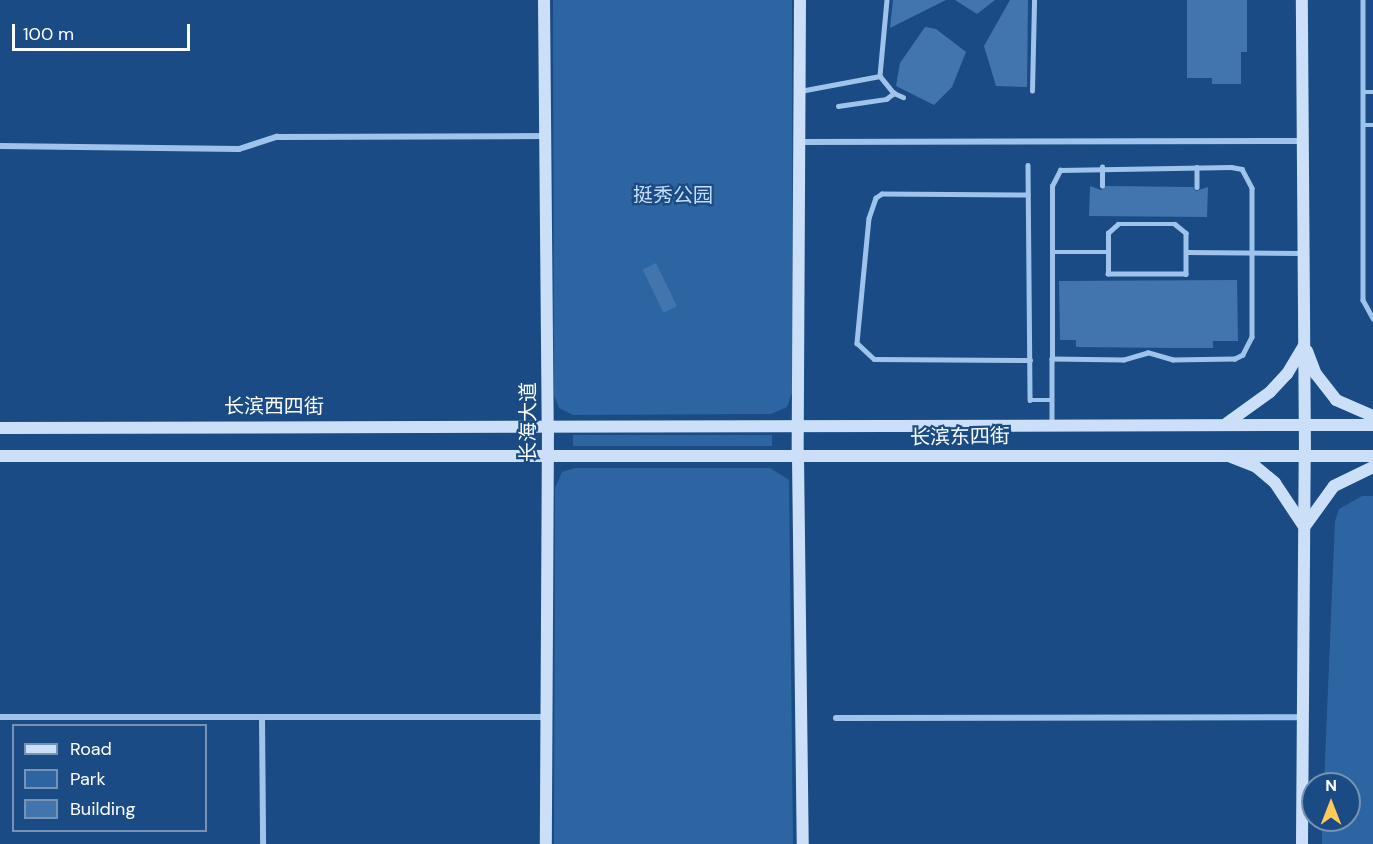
<!DOCTYPE html>
<html>
<head>
<meta charset="utf-8">
<style>
	body { margin:0 }
	#map { position:relative; width:1373px; height:844px; overflow:hidden; background:#1a4b84; font-family:"DM Sans","Noto Sans SC",sans-serif }
	div>[style] { position:absolute }
	[style*='--x'] { left:calc(var(--x)*1px); top:calc(var(--y)*1px); width:calc(var(--w)*1px); rotate:calc(var(--a)*1deg) }
	.green>* { inset:0; background:#2d65a2; transform-origin:0 0 }
	.building>* { inset:0; background:#4275ad; transform-origin:0 0 }
	.lane>* { height:4.5px; margin:-2.25px; padding:0 2.25px; transform-origin:2.25px; border-radius:2.25px; background:#9fc4eb }
	.street>* { height:6px; margin:-3px; padding:0 3px; transform-origin:3px; border-radius:3px; background:#9fc4eb }
	.secondary>* { height:12px; margin:-6px; padding:0 6px; transform-origin:6px; border-radius:6px; background:#cbe0f8 }
	span { translate:-50% -50%; white-space:nowrap; text-align:center; line-height:1.15; -webkit-text-stroke:4.5px #1a4b84; paint-order:stroke }
	.park-label { font-size:20px; color:#c4ddf8 }
	.street-label { font-size:20px; color:#fff }
	.legend { position:absolute; left:12px; top:724px; width:195px; height:108px; box-sizing:border-box; background:#1a4b84; border:2px solid #7693b5; margin:0; padding:8px 10px; list-style:none; font-size:18px; color:#fff }
	.legend li { display:flex; align-items:center; gap:12px; height:30px }
	.legend b { width:30px; border:2px solid #7693b5 }
	.north { position:absolute; left:1301px; top:772px; width:60px; height:60px; box-sizing:border-box; background:#1a4b84; border:2px solid #7693b5; border-radius:50%; rotate:0deg; font-size:16px; font-weight:700; line-height:24px; text-align:center; color:#fff }
	.north::after { content:''; display:block; margin:auto; width:21px; height:27px; background:#feca5a; clip-path:polygon(50% 0,100% 100%,50% 72%,0 100%) }
	.scale { position:absolute; left:12px; top:24px; width:178px; height:27px; box-sizing:border-box; border:3px solid #fff; border-top:0; padding-left:8px; font-size:18px; line-height:21px; white-space:nowrap; color:#fff; -webkit-text-stroke:4px #1a4b84; paint-order:stroke }
</style>
</head>
<body>
<div id="map">
	<div class="green">
		<i style="clip-path:polygon(553px 0,792px 0,793px 390px,787px 407px,771px 414px,573px 415px,559px 408px,554px 395px)"></i>
		<i style="left:573px;top:435px;width:199px;height:11px"></i>
		<i style="clip-path:polygon(575px 468px,770px 468px,789px 480px,793px 844px,554px 844px,555px 488px,562px 472px)"></i>
		<i style="clip-path:polygon(1362px 496px,1373px 496px,1373px 844px,1322px 844px,1322px 820px,1349px 820px,1349px 784px,1324px 784px,1335px 521px,1339px 509px)"></i>
	</div>
	<div class="building">
		<i style="clip-path:polygon(893px 0,946px 0,890px 28px)"></i>
		<i style="clip-path:polygon(955px 0,995px 0,977px 14px)"></i>
		<i style="clip-path:polygon(1010px 0,1028px 0,1027px 87px,996px 86px,984px 46px)"></i>
		<i style="clip-path:polygon(1187px 0,1247px 0,1247px 52px,1241px 52px,1241px 84px,1212px 84px,1212px 78px,1187px 78px)"></i>
		<i style="clip-path:polygon(925px 27px,936px 29px,966px 52px,952px 87px,934px 105px,896px 86px,900px 63px)"></i>
		<i style="clip-path:polygon(1090px 186px,1101px 190px,1106px 186px,1193px 187px,1196px 191px,1208px 187px,1207px 217px,1089px 216px)"></i>
		<i style="left:656px;top:263px;width:48px;height:15px;rotate:64deg"></i>
		<i style="clip-path:polygon(1237px 280px,1238px 341px,1213px 341px,1213px 348px,1176px 348px,1076px 347px,1076px 340px,1060px 340px,1059px 281px)"></i>
	</div>
	<div class="lane">
		<i style="--x:887;--y:0;--w:76;--a:95.3"></i>
		<i style="--x:880;--y:76;--w:22;--a:51"></i>
		<i style="--x:894;--y:93;--w:10;--a:24"></i>
		<i style="--x:1363;--y:0;--w:300;--a:90"></i>
		<i style="--x:1363;--y:300;--w:21;--a:61"></i>
		<i style="--x:800;--y:91;--w:81;--a:-10.6"></i>
		<i style="--x:1032;--y:91;--w:91;--a:-88.7"></i>
		<i style="--x:1363;--y:92;--w:10;--a:0"></i>
		<i style="--x:838;--y:106;--w:49;--a:-8.3"></i>
		<i style="--x:886;--y:99;--w:10;--a:-37"></i>
		<i style="--x:1363;--y:125;--w:10;--a:0"></i>
		<i style="--x:1028;--y:165;--w:235;--a:89.5"></i>
		<i style="--x:1030;--y:400;--w:22;--a:0"></i>
		<i style="--x:1197;--y:167;--w:20;--a:90"></i>
		<i style="--x:1231;--y:167;--w:11;--a:10"></i>
		<i style="--x:1242;--y:169;--w:21;--a:62"></i>
		<i style="--x:1252;--y:188;--w:149;--a:90"></i>
		<i style="--x:1252;--y:337;--w:20;--a:117"></i>
		<i style="--x:1243;--y:355;--w:9;--a:153"></i>
		<i style="--x:1235;--y:359;--w:62;--a:179.1"></i>
		<i style="--x:1173;--y:360;--w:26;--a:-164"></i>
		<i style="--x:1148;--y:353;--w:25;--a:164"></i>
		<i style="--x:1124;--y:360;--w:72;--a:-179.2"></i>
		<i style="--x:1052;--y:359;--w:173;--a:-90"></i>
		<i style="--x:1052;--y:186;--w:18;--a:-63"></i>
		<i style="--x:1060;--y:170;--w:171;--a:-1"></i>
		<i style="--x:1102;--y:186;--w:19;--a:-90"></i>
		<i style="--x:1028;--y:195;--w:146;--a:-179.6"></i>
		<i style="--x:882;--y:194;--w:7;--a:146"></i>
		<i style="--x:876;--y:198;--w:21;--a:109"></i>
		<i style="--x:869;--y:218;--w:126;--a:95.5"></i>
		<i style="--x:857;--y:343;--w:23;--a:43"></i>
		<i style="--x:874;--y:359;--w:156;--a:0.4"></i>
		<i style="--x:1118;--y:224;--w:57;--a:0"></i>
		<i style="--x:1175;--y:224;--w:14;--a:39"></i>
		<i style="--x:1186;--y:233;--w:41;--a:90"></i>
		<i style="--x:1186;--y:274;--w:78;--a:180"></i>
		<i style="--x:1108;--y:274;--w:41;--a:-90"></i>
		<i style="--x:1108;--y:233;--w:13;--a:-42"></i>
		<i style="--x:1052;--y:252;--w:56;--a:0"></i>
		<i style="--x:1186;--y:252;--w:115;--a:0.5"></i>
		<i style="--x:1052;--y:359;--w:65;--a:90"></i>
	</div>
	<div class="street">
		<i style="--x:799;--y:142;--w:504;--a:-0.11"></i>
		<i style="--x:0;--y:146;--w:239;--a:0.7"></i>
		<i style="--x:239;--y:149;--w:40;--a:-18"></i>
		<i style="--x:277;--y:137;--w:267;--a:-0.2"></i>
		<i style="--x:0;--y:717;--w:546;--a:0"></i>
		<i style="--x:262;--y:717;--w:127;--a:89.5"></i>
		<i style="--x:836;--y:718;--w:466;--a:-0.1"></i>
	</div>
	<div class="secondary">
		<i style="--x:544;--y:0;--w:426;--a:89.5"></i>
		<i style="--x:548;--y:426;--w:418;--a:90.3"></i>
		<i style="--x:800;--y:0;--w:457;--a:90.3"></i>
		<i style="--x:798;--y:457;--w:387;--a:89.3"></i>
		<i style="--x:1307;--y:351;--w:25;--a:69"></i>
		<i style="--x:1316;--y:374;--w:33;--a:52"></i>
		<i style="--x:1336;--y:400;--w:40;--a:23.4"></i>
		<i style="--x:1227;--y:423;--w:53;--a:-35.8"></i>
		<i style="--x:1270;--y:392;--w:25;--a:-47"></i>
		<i style="--x:1287;--y:374;--w:33;--a:-59"></i>
		<i style="--x:0;--y:428;--w:1373;--a:-0.13"></i>
		<i style="--x:0;--y:456;--w:1373;--a:0"></i>
		<i style="--x:1231;--y:457;--w:26;--a:21"></i>
		<i style="--x:1255;--y:466;--w:26;--a:40"></i>
		<i style="--x:1275;--y:483;--w:50;--a:56.3"></i>
		<i style="--x:1305;--y:526;--w:49;--a:-54.1"></i>
		<i style="--x:1334;--y:486;--w:43;--a:-26"></i>
		<i style="--x:1302;--y:844;--w:389;--a:-89.6"></i>
		<i style="--x:1305;--y:455;--w:455;--a:-90.4"></i>
	</div>
	<div class="park-label">
		<span style="left:673px;top:195px">挺秀公园</span>
	</div>
	<div class="street-label">
		<span style="left:274px;top:406px">长滨西四街</span>
		<span style="left:528px;top:422px;rotate:-90deg">长海大道</span>
		<span style="left:960px;top:437px;rotate:-1deg">长滨东四街</span>
	</div>
	<ul class="legend">
	<li><b style="height:8px;background:#cbe0f8"></b>Road</li>
	<li><b style="height:16px;background:#2d65a2"></b>Park</li>
	<li><b style="height:16px;background:#4275ad"></b>Building</li>
	</ul>
	<div class="north">N</div>
	<div class="scale">100 m</div>
</div>
</body>
</html>
